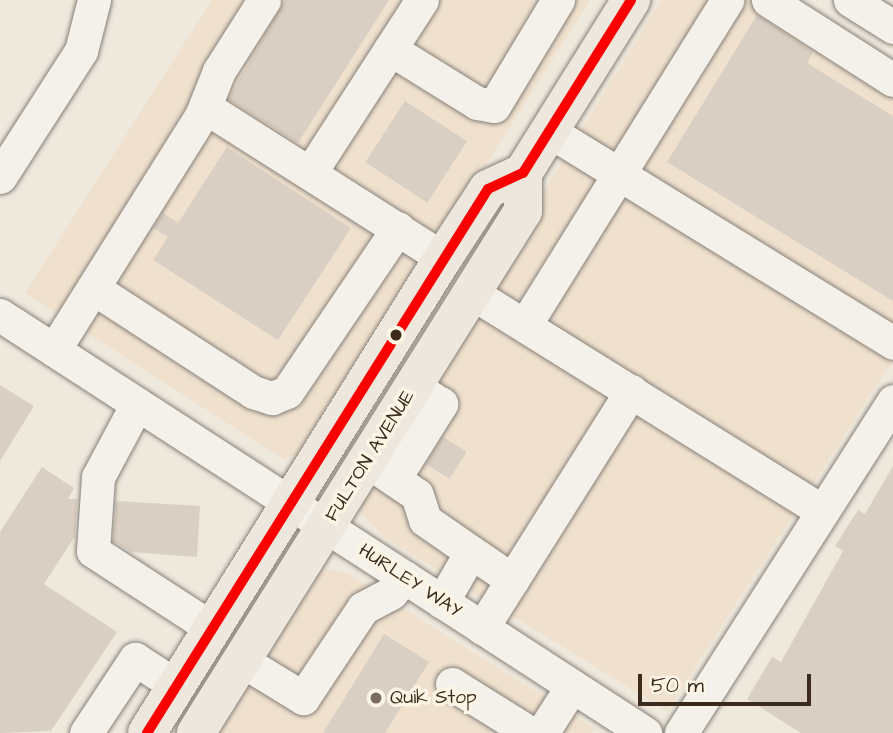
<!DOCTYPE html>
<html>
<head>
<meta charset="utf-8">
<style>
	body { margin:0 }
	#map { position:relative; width:893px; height:733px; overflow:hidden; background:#efe8dd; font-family:"Architects Daughter",sans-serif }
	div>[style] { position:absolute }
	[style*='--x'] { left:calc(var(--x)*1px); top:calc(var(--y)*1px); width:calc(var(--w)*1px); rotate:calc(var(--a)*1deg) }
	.built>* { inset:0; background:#f0e1ce }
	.building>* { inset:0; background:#dacfc3; transform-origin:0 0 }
	.roads { filter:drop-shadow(0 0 2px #878179) drop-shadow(0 0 2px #878179) }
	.minor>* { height:33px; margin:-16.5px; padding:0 16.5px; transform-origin:16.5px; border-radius:16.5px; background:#f4f0ea }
	.major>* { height:38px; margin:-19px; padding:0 19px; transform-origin:19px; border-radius:19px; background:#ede7dd }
	.bus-1>* { height:10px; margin:-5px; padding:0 5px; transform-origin:5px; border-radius:5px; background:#fa0000 }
	.dots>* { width:19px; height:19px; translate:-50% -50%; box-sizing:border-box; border:4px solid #fcf5e5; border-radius:50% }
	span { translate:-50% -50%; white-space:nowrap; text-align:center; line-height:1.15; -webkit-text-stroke:7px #fcf5e5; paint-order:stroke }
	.street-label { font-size:19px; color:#3b2a1e }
	.poi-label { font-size:19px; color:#3b2a1e }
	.left { translate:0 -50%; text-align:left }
	.scale { position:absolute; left:638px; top:674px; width:173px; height:32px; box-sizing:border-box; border:4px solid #3b2a1e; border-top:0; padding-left:9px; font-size:21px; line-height:24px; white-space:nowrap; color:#3b2a1e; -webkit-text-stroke:5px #fcf5e5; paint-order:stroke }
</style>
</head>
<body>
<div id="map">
	<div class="built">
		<i style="clip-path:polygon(212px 0,590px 0,364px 358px,301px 452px,283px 459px,25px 293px)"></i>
		<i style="clip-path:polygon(661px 0,800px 0,893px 63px,893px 360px,667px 711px,382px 536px,358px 510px,388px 445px)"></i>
		<i style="clip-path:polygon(329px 569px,347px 573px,594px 728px,591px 733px,211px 733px,316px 572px)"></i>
	</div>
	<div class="building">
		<i style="clip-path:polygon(285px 0,389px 0,298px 143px,228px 99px)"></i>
		<i style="clip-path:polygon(757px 15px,813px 52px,807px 63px,893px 116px,893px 301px,667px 162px)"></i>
		<i style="left:405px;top:101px;width:74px;height:73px;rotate:33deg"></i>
		<i style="clip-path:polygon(227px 147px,351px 228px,278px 340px,153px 260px,168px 237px,153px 228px,163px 213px,178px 223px)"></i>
		<i style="clip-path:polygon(0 385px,34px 406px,0 461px)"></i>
		<i style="left:443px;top:437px;width:28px;height:32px;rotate:32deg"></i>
		<i style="clip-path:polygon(893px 466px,893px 733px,801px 733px,747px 699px,772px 657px,781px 662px,843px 551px,835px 546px,858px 510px,865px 514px)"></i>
		<i style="clip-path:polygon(42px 467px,74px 488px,68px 499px,77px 499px,75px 536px,44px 584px,117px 632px,51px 731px,0 733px,0 532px)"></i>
		<i style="clip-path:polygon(116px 501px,200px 506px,197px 557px,131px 552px,113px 541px)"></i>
		<i style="clip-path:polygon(384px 634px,429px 662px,385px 733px,323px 733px)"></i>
	</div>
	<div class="roads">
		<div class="minor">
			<i style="--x:768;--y:0;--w:148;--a:32.6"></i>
			<i style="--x:850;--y:0;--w:51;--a:32.1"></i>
			<i style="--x:390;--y:49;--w:102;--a:31.8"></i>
			<i style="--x:477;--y:103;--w:17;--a:10"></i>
			<i style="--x:494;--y:106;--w:124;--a:-58.9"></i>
			<i style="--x:205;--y:107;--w:282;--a:32.4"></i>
			<i style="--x:549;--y:131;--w:404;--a:31.6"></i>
			<i style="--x:310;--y:173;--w:206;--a:-57.1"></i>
			<i style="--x:0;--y:177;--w:150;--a:-57.3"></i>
			<i style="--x:81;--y:51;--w:53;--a:-75.7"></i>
			<i style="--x:93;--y:288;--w:191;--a:33"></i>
			<i style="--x:253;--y:392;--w:20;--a:18"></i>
			<i style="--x:272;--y:398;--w:16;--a:-22"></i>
			<i style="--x:287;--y:392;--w:198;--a:-55.9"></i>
			<i style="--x:472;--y:293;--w:412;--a:31.9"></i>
			<i style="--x:0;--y:315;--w:769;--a:32.95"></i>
			<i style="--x:525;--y:325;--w:383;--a:-58.1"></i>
			<i style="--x:54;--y:350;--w:276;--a:-57.9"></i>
			<i style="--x:201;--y:116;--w:48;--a:-68.2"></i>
			<i style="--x:219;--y:71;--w:84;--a:-57.6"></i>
			<i style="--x:137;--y:404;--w:83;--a:118.1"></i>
			<i style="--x:98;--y:477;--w:74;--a:93.9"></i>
			<i style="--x:93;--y:551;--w:143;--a:33"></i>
			<i style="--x:367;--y:461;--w:60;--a:34.2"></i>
			<i style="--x:417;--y:495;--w:26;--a:72"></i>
			<i style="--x:425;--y:520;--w:106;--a:34.6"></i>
			<i style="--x:394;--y:479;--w:89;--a:-57.9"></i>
			<i style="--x:441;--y:404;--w:33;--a:-147"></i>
			<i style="--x:442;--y:602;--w:58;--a:-59.9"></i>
			<i style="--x:482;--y:628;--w:280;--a:-57.8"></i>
			<i style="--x:241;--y:660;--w:73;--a:31.5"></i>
			<i style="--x:303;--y:698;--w:108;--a:-56.3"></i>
			<i style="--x:363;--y:608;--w:32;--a:-28"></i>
			<i style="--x:391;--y:593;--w:21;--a:-49"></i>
			<i style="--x:452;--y:684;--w:92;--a:32.1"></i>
			<i style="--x:86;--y:733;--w:89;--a:-56.5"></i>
			<i style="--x:135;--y:659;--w:50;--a:32.7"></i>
			<i style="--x:542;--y:733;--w:56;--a:-57.4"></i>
			<i style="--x:681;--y:733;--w:394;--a:-57.4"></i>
		</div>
		<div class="major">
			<i style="--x:147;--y:733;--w:560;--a:-58.07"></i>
			<i style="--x:443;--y:258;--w:82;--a:-56.9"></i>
			<i style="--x:488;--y:189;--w:38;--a:-25"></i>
			<i style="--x:523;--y:173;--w:204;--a:-58"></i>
			<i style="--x:196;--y:733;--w:616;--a:-57.94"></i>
			<i style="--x:523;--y:211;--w:38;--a:-90"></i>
		</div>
	</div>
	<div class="bus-1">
		<i style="--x:147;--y:733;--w:642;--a:-57.92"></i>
		<i style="--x:488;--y:189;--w:38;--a:-25"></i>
		<i style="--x:523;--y:173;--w:204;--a:-58"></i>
	</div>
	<div class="dots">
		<i style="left:396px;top:335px;background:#3b2a1e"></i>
		<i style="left:376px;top:698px;background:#7a6c61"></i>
	</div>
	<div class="street-label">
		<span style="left:370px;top:456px;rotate:-58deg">FULTON AVENUE</span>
		<span style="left:410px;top:581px;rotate:33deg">HURLEY WAY</span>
	</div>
	<div class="poi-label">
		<span class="left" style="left:390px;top:698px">Quik Stop</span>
	</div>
	<div class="scale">50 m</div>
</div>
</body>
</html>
